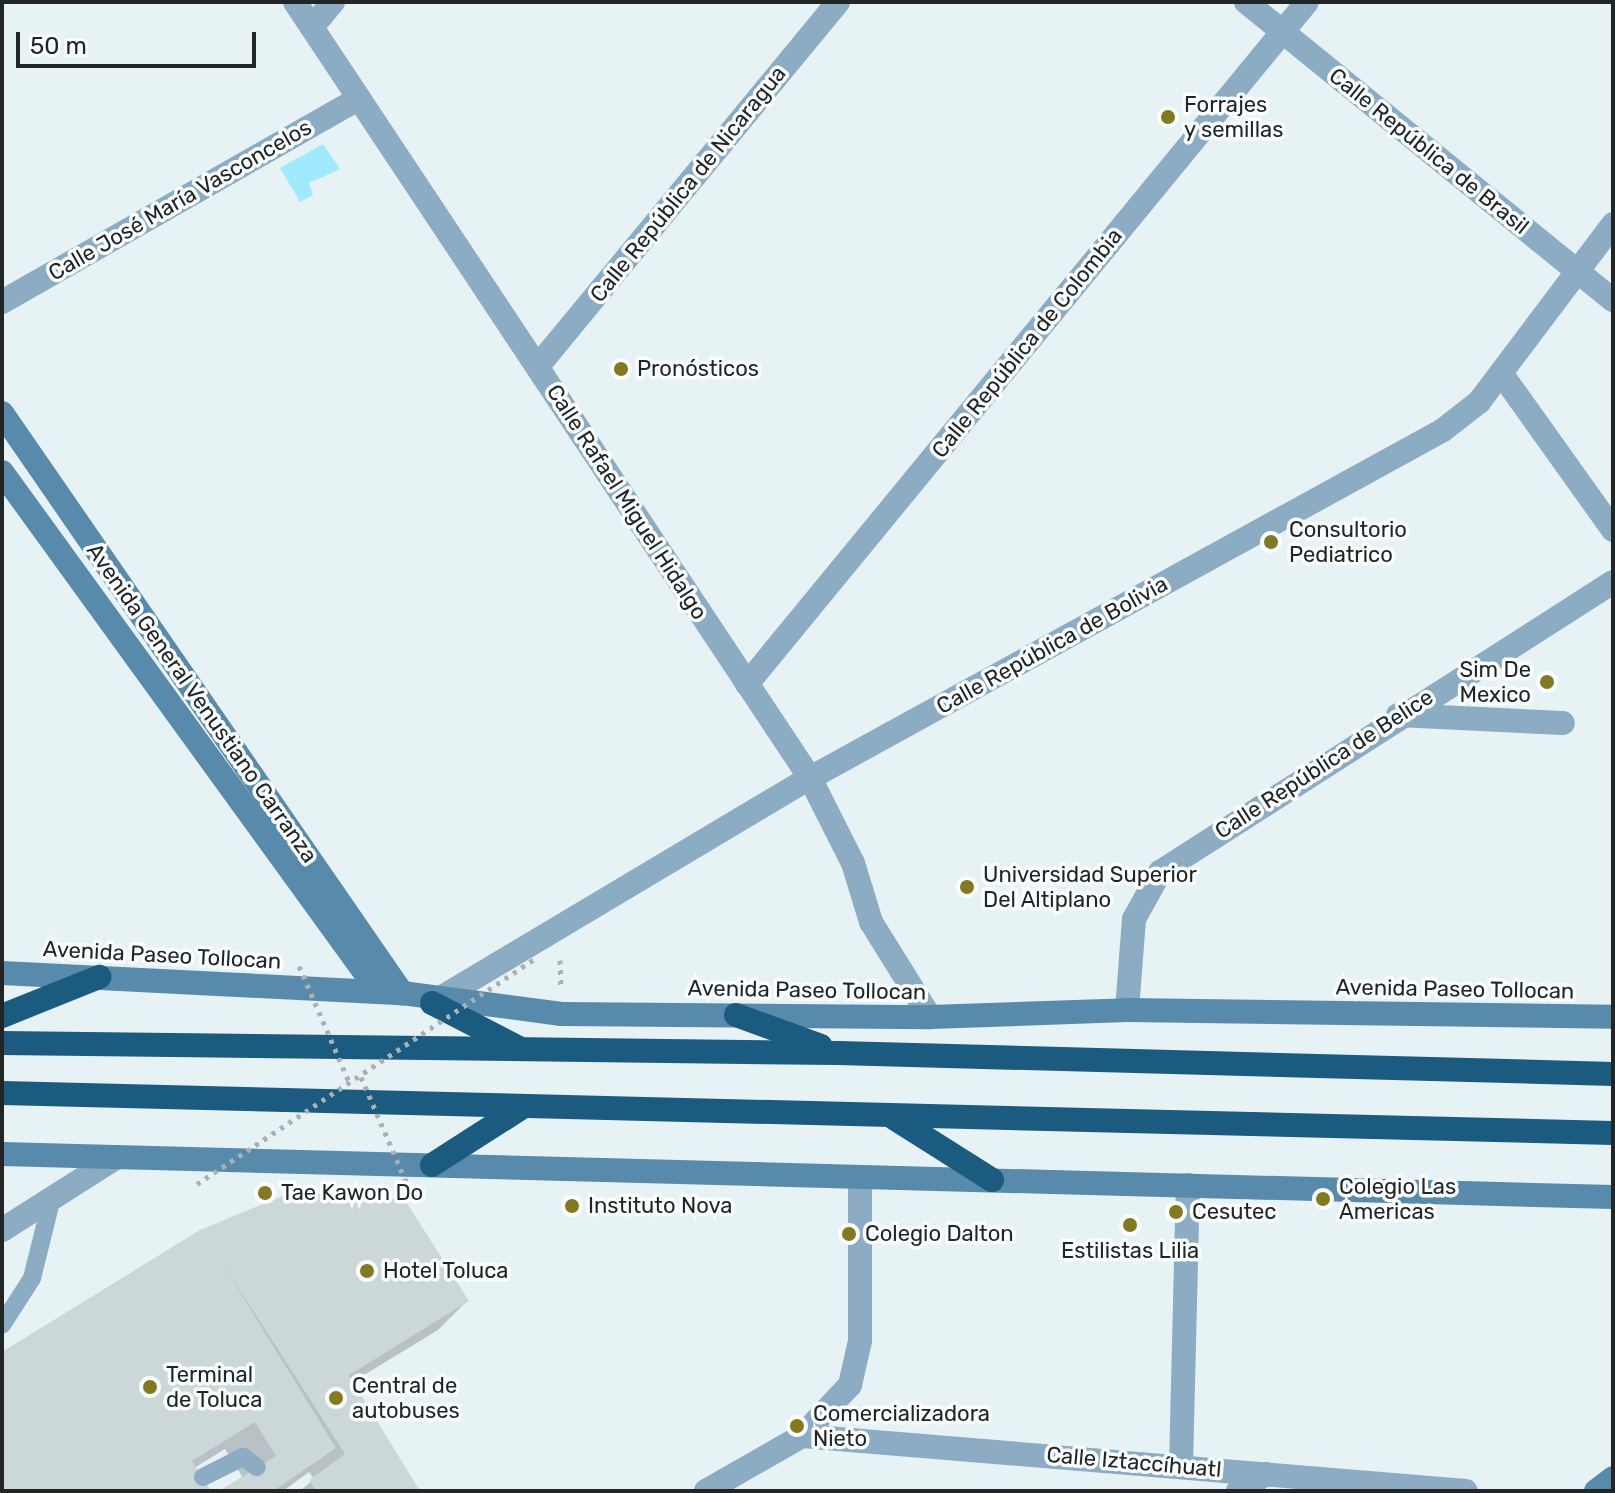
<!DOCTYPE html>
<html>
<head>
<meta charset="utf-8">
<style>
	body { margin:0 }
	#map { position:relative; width:1615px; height:1493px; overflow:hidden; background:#e7f2f5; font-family:Rubik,sans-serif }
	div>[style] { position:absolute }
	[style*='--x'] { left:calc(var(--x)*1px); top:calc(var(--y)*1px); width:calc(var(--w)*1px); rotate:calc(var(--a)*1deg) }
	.green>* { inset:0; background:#a1e9fd }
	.shadow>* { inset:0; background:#0003 }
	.building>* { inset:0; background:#ccd8d7 }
	.path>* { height:5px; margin-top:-2.5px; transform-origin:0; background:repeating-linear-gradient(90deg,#a9b1b4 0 4px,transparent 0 10px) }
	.lane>* { height:18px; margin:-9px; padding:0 9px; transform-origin:9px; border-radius:9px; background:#8bacc3 }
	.street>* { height:24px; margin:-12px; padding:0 12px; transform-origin:12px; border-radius:12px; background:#8bacc3 }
	.secondary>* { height:24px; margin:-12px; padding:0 12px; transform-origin:12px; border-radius:12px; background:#588aab }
	.highway>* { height:24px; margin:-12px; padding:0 12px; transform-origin:12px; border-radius:12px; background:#1b5b80 }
	.path-bridge>* { height:5px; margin-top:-2.5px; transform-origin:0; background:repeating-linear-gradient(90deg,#a9b1b4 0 4px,transparent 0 10px) }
	.dots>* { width:22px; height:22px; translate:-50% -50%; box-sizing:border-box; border:4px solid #fafeff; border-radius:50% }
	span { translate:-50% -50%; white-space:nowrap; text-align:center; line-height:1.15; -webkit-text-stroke:7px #fafeff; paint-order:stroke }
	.poi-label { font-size:22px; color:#212526 }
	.left { translate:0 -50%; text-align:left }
	.right { translate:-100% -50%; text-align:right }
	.street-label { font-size:22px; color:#212526 }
	.frame { position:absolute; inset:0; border:4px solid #212526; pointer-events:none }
	.scale { position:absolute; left:16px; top:32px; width:240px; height:36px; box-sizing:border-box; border:4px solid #212526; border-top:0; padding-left:10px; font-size:24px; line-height:28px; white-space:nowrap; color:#212526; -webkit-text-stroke:6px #fafeff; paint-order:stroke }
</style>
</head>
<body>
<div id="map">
	<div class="green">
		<i style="clip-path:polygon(323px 144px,340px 169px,309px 183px,313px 195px,300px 202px,280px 168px)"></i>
	</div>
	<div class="shadow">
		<i style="clip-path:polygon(201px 1231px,467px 1301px,438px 1330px,351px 1383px,417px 1491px,300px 1491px,314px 1479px,309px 1472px,283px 1491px,223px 1491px,243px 1478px,225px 1449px,194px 1468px,208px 1491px,2px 1491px,2px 1354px)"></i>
	</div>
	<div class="building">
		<i style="clip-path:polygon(292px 1192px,405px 1200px,469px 1301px,349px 1375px,420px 1491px,316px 1491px,309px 1480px,345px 1454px,221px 1261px,336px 1448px,273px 1491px,219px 1491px,276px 1456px,255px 1422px,192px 1461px,211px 1491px,2px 1491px,2px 1352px,200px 1230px)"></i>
	</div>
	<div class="path">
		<i style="--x:560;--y:960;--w:26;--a:88"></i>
	</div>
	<div class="lane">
		<i style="--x:2;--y:1325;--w:56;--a:-57.4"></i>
		<i style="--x:32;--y:1278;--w:82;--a:-76"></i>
		<i style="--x:203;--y:1477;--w:45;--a:-26.6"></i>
		<i style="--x:243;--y:1457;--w:17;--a:36"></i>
	</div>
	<div class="street">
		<i style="--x:295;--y:2;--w:931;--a:56.43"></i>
		<i style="--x:810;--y:778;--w:95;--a:63.2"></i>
		<i style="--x:853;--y:863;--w:62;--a:73"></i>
		<i style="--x:871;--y:922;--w:112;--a:58.2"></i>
		<i style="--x:1246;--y:2;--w:473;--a:39.1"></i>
		<i style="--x:312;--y:27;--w:33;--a:-50"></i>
		<i style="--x:2;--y:302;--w:411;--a:-29.7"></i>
		<i style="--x:538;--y:366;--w:472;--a:-50.5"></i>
		<i style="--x:1501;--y:373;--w:193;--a:54.5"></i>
		<i style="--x:747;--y:684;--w:882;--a:-50.61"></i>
		<i style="--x:1398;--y:715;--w:165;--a:2.8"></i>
		<i style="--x:432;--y:1003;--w:440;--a:-30.8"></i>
		<i style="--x:810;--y:778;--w:722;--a:-28.8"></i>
		<i style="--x:1443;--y:430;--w:46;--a:-37.9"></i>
		<i style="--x:1479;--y:402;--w:223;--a:-53"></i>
		<i style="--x:1127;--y:1010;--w:91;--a:-85.6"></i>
		<i style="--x:1134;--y:919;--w:54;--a:-61"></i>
		<i style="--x:1160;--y:872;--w:538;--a:-32.63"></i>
		<i style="--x:2;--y:1230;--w:136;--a:-32.4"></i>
		<i style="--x:802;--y:1436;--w:666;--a:4.74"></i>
		<i style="--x:1181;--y:1466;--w:281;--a:-88.6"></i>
		<i style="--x:706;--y:1491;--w:111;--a:-29.8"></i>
		<i style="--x:802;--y:1436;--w:70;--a:-46.7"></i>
		<i style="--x:850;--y:1385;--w:45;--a:-77.2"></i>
		<i style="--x:860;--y:1341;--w:164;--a:-90"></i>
		<i style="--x:1238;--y:1491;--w:33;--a:-31"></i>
	</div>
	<div class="secondary">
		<i style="--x:2;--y:413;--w:705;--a:55.41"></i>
		<i style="--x:2;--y:472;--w:642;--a:54.06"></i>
		<i style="--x:2;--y:973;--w:400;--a:2.9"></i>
		<i style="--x:402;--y:993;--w:161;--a:7.5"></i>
		<i style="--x:562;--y:1014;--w:368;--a:0.5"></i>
		<i style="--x:930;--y:1017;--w:197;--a:-2"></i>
		<i style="--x:1127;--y:1010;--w:486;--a:0.8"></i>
		<i style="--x:2;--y:1154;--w:1612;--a:1.53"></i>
		<i style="--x:1596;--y:1491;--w:21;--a:-37"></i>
	</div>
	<div class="highway">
		<i style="--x:432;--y:1003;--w:100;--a:27.3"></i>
		<i style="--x:736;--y:1015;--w:90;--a:20"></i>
		<i style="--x:2;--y:1016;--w:105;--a:-21.9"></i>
		<i style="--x:2;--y:1043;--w:836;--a:0.69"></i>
		<i style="--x:838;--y:1053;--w:775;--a:1.55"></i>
		<i style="--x:2;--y:1093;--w:1611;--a:1.42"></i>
		<i style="--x:894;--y:1118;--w:116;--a:32.3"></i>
		<i style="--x:432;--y:1165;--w:106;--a:-32.6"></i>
	</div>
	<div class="path-bridge">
		<i style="--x:299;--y:966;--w:129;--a:66.6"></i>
		<i style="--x:361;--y:1077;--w:116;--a:66.7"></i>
		<i style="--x:197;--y:1184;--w:406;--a:-33.7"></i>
	</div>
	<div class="dots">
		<i style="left:1168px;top:117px;background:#837a20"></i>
		<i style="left:621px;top:369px;background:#837a20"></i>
		<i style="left:1271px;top:542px;background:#837a20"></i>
		<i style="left:1547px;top:682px;background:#837a20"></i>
		<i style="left:967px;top:887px;background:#837a20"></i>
		<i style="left:265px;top:1193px;background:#837a20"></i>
		<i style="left:1323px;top:1199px;background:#837a20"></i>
		<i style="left:572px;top:1206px;background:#837a20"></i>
		<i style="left:1176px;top:1212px;background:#837a20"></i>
		<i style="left:1130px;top:1225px;background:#837a20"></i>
		<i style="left:849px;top:1234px;background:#837a20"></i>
		<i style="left:367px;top:1271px;background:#837a20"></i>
		<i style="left:150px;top:1387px;background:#837a20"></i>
		<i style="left:336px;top:1398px;background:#837a20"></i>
		<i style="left:797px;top:1426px;background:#837a20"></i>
	</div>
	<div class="poi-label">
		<span class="left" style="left:1184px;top:117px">Forrajes<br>y semillas</span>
		<span class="left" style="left:637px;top:369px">Pronósticos</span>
		<span class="left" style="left:1289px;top:542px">Consultorio<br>Pediatrico</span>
		<span class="right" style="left:1531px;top:682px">Sim De<br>Mexico</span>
		<span class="left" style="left:983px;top:887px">Universidad Superior<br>Del Altiplano</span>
		<span class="left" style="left:1339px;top:1199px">Colegio Las<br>Americas</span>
		<span class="left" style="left:281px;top:1193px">Tae Kawon Do</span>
		<span class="left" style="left:588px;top:1206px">Instituto Nova</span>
		<span class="left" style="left:1192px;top:1212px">Cesutec</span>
		<span class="left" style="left:865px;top:1234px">Colegio Dalton</span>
		<span style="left:1130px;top:1251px">Estilistas Lilia</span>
		<span class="left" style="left:383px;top:1271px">Hotel Toluca</span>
		<span class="left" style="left:166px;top:1387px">Terminal<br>de Toluca</span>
		<span class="left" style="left:352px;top:1398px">Central de<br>autobuses</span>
		<span class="left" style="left:813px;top:1426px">Comercializadora<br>Nieto</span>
	</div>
	<div class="street-label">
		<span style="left:1429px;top:151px;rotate:39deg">Calle República de Brasil</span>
		<span style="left:688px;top:184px;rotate:-51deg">Calle República de Nicaragua</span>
		<span style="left:180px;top:200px;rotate:-30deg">Calle José María Vasconcelos</span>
		<span style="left:1027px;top:343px;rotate:-51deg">Calle República de Colombia</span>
		<span style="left:627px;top:502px;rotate:57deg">Calle Rafael Miguel Hidalgo</span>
		<span style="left:1052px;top:645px;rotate:-29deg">Calle República de Bolivia</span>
		<span style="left:202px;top:703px;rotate:55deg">Avenida General Venustiano Carranza</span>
		<span style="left:1324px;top:764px;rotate:-33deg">Calle República de Belice</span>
		<span style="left:162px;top:955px;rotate:3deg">Avenida Paseo Tollocan</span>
		<span style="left:1455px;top:989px;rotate:1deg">Avenida Paseo Tollocan</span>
		<span style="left:807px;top:990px;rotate:1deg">Avenida Paseo Tollocan</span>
		<span style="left:1134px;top:1462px;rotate:5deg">Calle Iztaccíhuatl</span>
	</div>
	<div class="frame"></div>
	<div class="scale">50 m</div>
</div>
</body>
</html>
